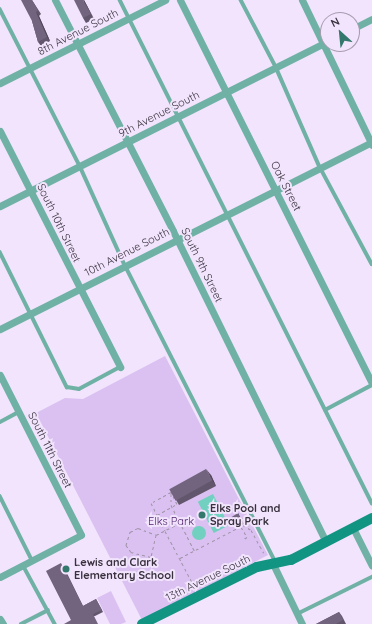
<!DOCTYPE html>
<html>
<head>
<meta charset="utf-8">
<style>
	body { margin:0 }
	#map { position:relative; width:372px; height:624px; overflow:hidden; background:#f1e4fc; font-family:Quicksand,sans-serif }
	div>[style] { position:absolute }
	[style*='--x'] { left:calc(var(--x)*1px); top:calc(var(--y)*1px); width:calc(var(--w)*1px); rotate:calc(var(--a)*1deg) }
	.green>* { inset:0; background:#dbc1f1 }
	.water>* { inset:0; background:#71d0bf; transform-origin:0 0 }
	.round { border-radius:50% }
	.path>* { height:1px; margin-top:-0.5px; transform-origin:0; background:repeating-linear-gradient(90deg,#9e93a6 0 3px,transparent 0 6px) }
	.lane>* { height:3.5px; margin:-1.75px; padding:0 1.75px; transform-origin:1.75px; border-radius:1.75px; background:#70b1a5 }
	.street>* { height:7px; margin:-3.5px; padding:0 3.5px; transform-origin:3.5px; border-radius:3.5px; background:#70b1a5 }
	.secondary>* { height:10px; margin:-5px; padding:0 5px; transform-origin:5px; border-radius:5px; background:#129483 }
	.wall>* { inset:0; background:#62566c }
	.shaded-wall>* { inset:0; background:#504658 }
	.building>* { inset:0; background:#72647e; transform-origin:0 0 }
	.dots>* { width:11px; height:11px; translate:-50% -50%; box-sizing:border-box; border:2px solid #f1e4fc; border-radius:50% }
	span { translate:-50% -50%; white-space:nowrap; text-align:center; line-height:1.15; -webkit-text-stroke:4px #f1e4fc; paint-order:stroke }
	.street-label { font-size:11px; color:#38313d }
	.poi-label { font-size:11px; color:#38313d; font-weight:700 }
	.left { translate:0 -50%; text-align:left }
	.park-label { font-size:11px; color:#51256e }
	.north { position:absolute; left:320px; top:12px; width:40px; height:40px; box-sizing:border-box; background:#f1e4fc; border:1px solid #a79cb0; border-radius:50%; rotate:333deg; font-size:11px; font-weight:700; line-height:16px; text-align:center; color:#38313d }
	.north::after { content:''; display:block; margin:auto; width:14px; height:18px; background:#33786c; clip-path:polygon(50% 0,100% 100%,50% 72%,0 100%) }
</style>
</head>
<body>
<div id="map">
	<div class="green">
		<i style="clip-path:polygon(165px 356px,268px 555px,142px 620px,36px 413px,65px 398px,83px 399px)"></i>
		<i style="clip-path:polygon(111px 591px,126px 622px,121px 624px,110px 624px,97px 598px)"></i>
	</div>
	<div class="water">
		<i style="left:213px;top:494px;width:35px;height:17px;rotate:63deg"></i>
		<i class="round" style="left:192px;top:526px;width:14px;height:14px"></i>
	</div>
	<div class="path">
		<i style="--x:171;--y:493;--w:12;--a:90"></i>
		<i style="--x:171;--y:505;--w:51;--a:62.9"></i>
		<i style="--x:157;--y:515;--w:23;--a:-29"></i>
		<i style="--x:177;--y:504;--w:13;--a:-117"></i>
		<i style="--x:171;--y:492;--w:23;--a:151"></i>
		<i style="--x:151;--y:503;--w:31;--a:63"></i>
		<i style="--x:165;--y:531;--w:64;--a:62.2"></i>
		<i style="--x:240;--y:517;--w:4;--a:27"></i>
		<i style="--x:244;--y:519;--w:9;--a:58"></i>
		<i style="--x:241;--y:527;--w:12;--a:59"></i>
		<i style="--x:247;--y:537;--w:4;--a:146"></i>
		<i style="--x:156;--y:535;--w:23;--a:103"></i>
		<i style="--x:151;--y:557;--w:21;--a:-166"></i>
		<i style="--x:131;--y:552;--w:9;--a:-126"></i>
		<i style="--x:126;--y:545;--w:14;--a:-73"></i>
		<i style="--x:130;--y:532;--w:9;--a:-27"></i>
		<i style="--x:138;--y:528;--w:19;--a:21"></i>
		<i style="--x:156;--y:535;--w:27;--a:-27"></i>
		<i style="--x:180;--y:558;--w:71;--a:-27.6"></i>
		<i style="--x:243;--y:525;--w:9;--a:32"></i>
		<i style="--x:251;--y:530;--w:26;--a:61"></i>
	</div>
	<div class="lane">
		<i style="--x:120;--y:0;--w:563;--a:63.39"></i>
		<i style="--x:241;--y:0;--w:76;--a:62.4"></i>
		<i style="--x:276;--y:67;--w:109;--a:66.3"></i>
		<i style="--x:320;--y:167;--w:110;--a:61.8"></i>
		<i style="--x:0;--y:9;--w:176;--a:63"></i>
		<i style="--x:80;--y:166;--w:109;--a:65.6"></i>
		<i style="--x:125;--y:265;--w:332;--a:63.1"></i>
		<i style="--x:0;--y:252;--w:151;--a:63.6"></i>
		<i style="--x:67;--y:387;--w:12;--a:9"></i>
		<i style="--x:79;--y:389;--w:47;--a:-28.2"></i>
		<i style="--x:325;--y:410;--w:53;--a:-28"></i>
		<i style="--x:0;--y:422;--w:21;--a:-28"></i>
		<i style="--x:0;--y:496;--w:72;--a:63.4"></i>
		<i style="--x:23;--y:565;--w:67;--a:61.5"></i>
		<i style="--x:297;--y:614;--w:84;--a:-26.3"></i>
		<i style="--x:21;--y:624;--w:30;--a:-27"></i>
	</div>
	<div class="street">
		<i style="--x:55;--y:0;--w:259;--a:62.9"></i>
		<i style="--x:173;--y:231;--w:347;--a:63.8"></i>
		<i style="--x:180;--y:0;--w:428;--a:63.4"></i>
		<i style="--x:302;--y:0;--w:161;--a:64.2"></i>
		<i style="--x:352;--y:29;--w:22;--a:-27"></i>
		<i style="--x:0;--y:83;--w:185;--a:-26.7"></i>
		<i style="--x:0;--y:131;--w:265;--a:63"></i>
		<i style="--x:0;--y:206;--w:367;--a:-26.7"></i>
		<i style="--x:0;--y:329;--w:416;--a:-26.7"></i>
		<i style="--x:0;--y:375;--w:179;--a:63.1"></i>
		<i style="--x:81;--y:535;--w:91;--a:152.6"></i>
		<i style="--x:353;--y:528;--w:42;--a:63.4"></i>
		<i style="--x:273;--y:564;--w:67;--a:64.2"></i>
		<i style="--x:0;--y:619;--w:6;--a:59"></i>
	</div>
	<div class="secondary">
		<i style="--x:142;--y:624;--w:128;--a:-26.4"></i>
		<i style="--x:257;--y:567;--w:35;--a:-12"></i>
		<i style="--x:291;--y:560;--w:91;--a:-27.4"></i>
	</div>
	<div class="wall">
		<i style="clip-path:polygon(32px 0,41px 14px,39px 16px,50px 41px,41px 46px,38px 42px,32px 21px)"></i>
		<i style="clip-path:polygon(84px 0,94px 19px,86px 23px,83px 18px)"></i>
		<i style="clip-path:polygon(211px 475px,216px 486px,179px 505px,175px 498px)"></i>
		<i style="clip-path:polygon(238px 513px,244px 524px,236px 528px,233px 524px)"></i>
		<i style="clip-path:polygon(63px 565px,83px 606px,96px 599px,103px 612px,95px 616px,71px 620px)"></i>
		<i style="clip-path:polygon(339px 612px,342px 616px,346px 624px,316px 624px)"></i>
	</div>
	<div class="shaded-wall">
		<i style="clip-path:polygon(83px 0,84px 0,94px 19px,91px 14px)"></i>
		<i style="clip-path:polygon(36px 12px,39px 16px,50px 41px,47px 37px)"></i>
		<i style="clip-path:polygon(206px 469px,211px 475px,216px 486px,212px 480px)"></i>
	</div>
	<div class="building">
		<i style="clip-path:polygon(21px 0,32px 0,38px 10px,36px 12px,47px 37px,38px 42px,32px 21px)"></i>
		<i style="clip-path:polygon(74px 0,83px 0,91px 14px,83px 18px)"></i>
		<i style="left:206px;top:469px;width:13px;height:42px;rotate:61deg"></i>
		<i style="clip-path:polygon(238px 513px,241px 520px,233px 524px,230px 518px)"></i>
		<i style="clip-path:polygon(61px 563px,83px 606px,96px 599px,102px 610px,93px 614px,98px 624px,64px 624px,71px 620px,46px 571px)"></i>
		<i style="clip-path:polygon(339px 612px,343px 620px,336px 624px,316px 624px)"></i>
	</div>
	<div class="dots">
		<i style="left:202px;top:515px;background:#33786c"></i>
		<i style="left:66px;top:569px;background:#33786c"></i>
	</div>
	<div class="street-label">
		<span style="left:78px;top:32px;rotate:-27deg">8th Avenue South</span>
		<span style="left:159px;top:114px;rotate:-27deg">9th Avenue South</span>
		<span style="left:286px;top:186px;rotate:63deg">Oak Street</span>
		<span style="left:59px;top:223px;rotate:64deg">South 10th Street</span>
		<span style="left:127px;top:252px;rotate:-27deg">10th Avenue South</span>
		<span style="left:202px;top:265px;rotate:64deg">South 9th Street</span>
		<span style="left:50px;top:450px;rotate:63deg">South 11th Street</span>
		<span style="left:208px;top:578px;rotate:-26deg">13th Avenue South</span>
	</div>
	<div class="poi-label">
		<span class="left" style="left:210px;top:515px">Elks Pool and<br>Spray Park</span>
		<span class="left" style="left:74px;top:569px">Lewis and Clark<br>Elementary School</span>
	</div>
	<div class="park-label">
		<span style="left:171px;top:521px">Elks Park</span>
	</div>
	<div class="north">N</div>
</div>
</body>
</html>
